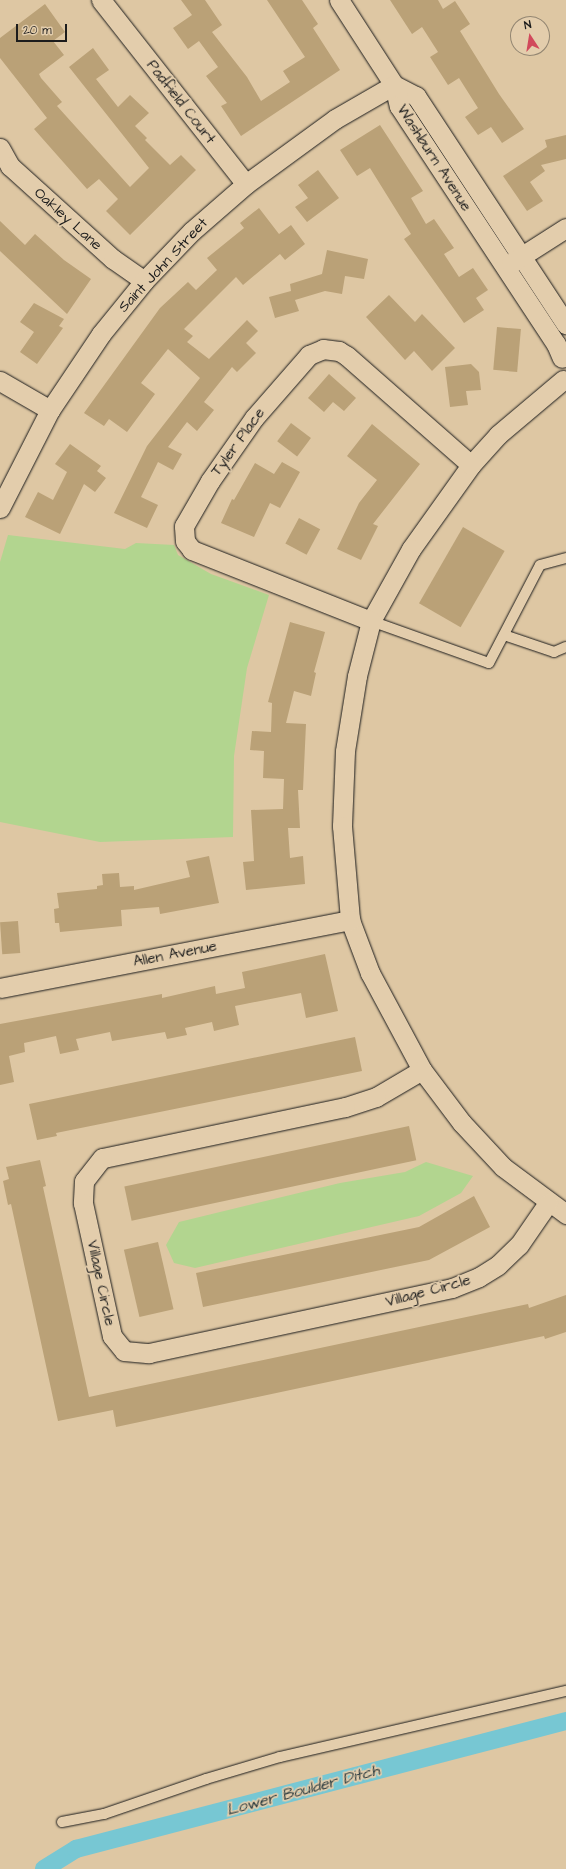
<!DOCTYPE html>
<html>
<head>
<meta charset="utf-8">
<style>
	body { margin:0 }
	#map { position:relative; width:566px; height:1869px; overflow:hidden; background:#dec7a3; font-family:"Architects Daughter",sans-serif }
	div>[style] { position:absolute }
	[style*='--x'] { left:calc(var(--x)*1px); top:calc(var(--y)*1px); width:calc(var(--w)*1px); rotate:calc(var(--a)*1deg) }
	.green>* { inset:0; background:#b2d58f }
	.canal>* { height:18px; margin:-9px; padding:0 9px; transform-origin:9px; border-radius:9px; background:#77c7d3 }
	.building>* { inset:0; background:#baa177; transform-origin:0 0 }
	.roads { filter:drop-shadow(0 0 1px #1c1c1c) drop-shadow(0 0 1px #1c1c1c) }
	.service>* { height:10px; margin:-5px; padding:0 5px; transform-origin:5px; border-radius:5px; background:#e3cdac }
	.minor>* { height:19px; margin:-9.5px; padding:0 9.5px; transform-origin:9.5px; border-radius:9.5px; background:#e3cdac }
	span { translate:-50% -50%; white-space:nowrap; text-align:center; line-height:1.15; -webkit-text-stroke:3.5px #e3cdac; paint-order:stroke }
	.street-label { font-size:15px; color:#1c1c1c }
	.water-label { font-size:16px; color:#2e3e41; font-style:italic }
	.north { position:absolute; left:510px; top:16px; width:40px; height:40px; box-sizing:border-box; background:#e3cdac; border:1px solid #938672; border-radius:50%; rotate:348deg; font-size:11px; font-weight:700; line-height:16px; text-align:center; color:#1c1c1c }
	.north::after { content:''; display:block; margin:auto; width:14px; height:18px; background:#d1495b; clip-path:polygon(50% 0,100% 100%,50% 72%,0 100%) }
	.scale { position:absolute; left:16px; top:24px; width:51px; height:18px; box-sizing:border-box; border:2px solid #1c1c1c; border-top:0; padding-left:5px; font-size:12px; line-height:14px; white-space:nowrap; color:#1c1c1c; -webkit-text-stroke:3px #e3cdac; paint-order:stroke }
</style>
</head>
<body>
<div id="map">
	<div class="green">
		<i style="clip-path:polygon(8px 535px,125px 549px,136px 543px,174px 545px,178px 555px,211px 574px,269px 595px,247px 668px,234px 756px,233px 837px,100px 842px,0 822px,0 562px)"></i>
		<i style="clip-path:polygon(426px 1162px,473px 1176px,461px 1193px,419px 1216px,195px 1268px,174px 1263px,166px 1245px,179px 1222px,340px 1183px,405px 1172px)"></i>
	</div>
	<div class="canal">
		<i style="--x:44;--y:1869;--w:38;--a:-32"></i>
		<i style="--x:76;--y:1849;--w:506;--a:-14.64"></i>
	</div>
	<div class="building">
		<i style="clip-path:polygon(181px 0,205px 0,222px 25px,212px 32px,247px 77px,261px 101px,290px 82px,283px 71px,305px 57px,267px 0,302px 0,318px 24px,313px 28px,340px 70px,241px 136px,221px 106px,227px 103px,206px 76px,218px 67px,199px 41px,188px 49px,173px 28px,192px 15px)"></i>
		<i style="clip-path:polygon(390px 0,438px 0,443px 9px,455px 1px,470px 24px,460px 31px,499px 94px,524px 129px,502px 143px,491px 127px,478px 135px,465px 117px,478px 108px,459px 78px,448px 85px,430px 57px,438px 52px,422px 27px,412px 34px)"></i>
		<i style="clip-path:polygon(45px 4px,65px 32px,53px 41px,64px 55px,39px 74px,41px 78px,62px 102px,57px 106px,130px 187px,149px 168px,69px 67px,93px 48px,109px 70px,96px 79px,118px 107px,130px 95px,149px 113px,135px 126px,147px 138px,145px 140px,170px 165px,181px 155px,196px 170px,130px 235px,106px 211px,118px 199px,99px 179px,87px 189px,34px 129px,47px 118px,0 58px,0 38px)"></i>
		<i style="clip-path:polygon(380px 125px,423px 191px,411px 198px,426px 224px,434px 219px,454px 248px,444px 254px,459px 277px,473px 268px,488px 290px,476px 298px,484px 310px,464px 323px,404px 239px,411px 234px,370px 168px,357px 176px,340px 150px)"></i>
		<i style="clip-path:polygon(566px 135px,566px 159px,541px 165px,545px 171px,530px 182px,543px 201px,527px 211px,503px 176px,547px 147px,545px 140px)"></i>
		<i style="clip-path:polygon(318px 170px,339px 198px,307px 222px,295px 207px,308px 198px,298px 185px)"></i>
		<i style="clip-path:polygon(259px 208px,279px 234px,291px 225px,305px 244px,285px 260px,280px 254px,243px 285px,236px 277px,184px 329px,193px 336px,187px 342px,209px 359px,247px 320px,258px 331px,246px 343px,256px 353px,237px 372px,232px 367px,204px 402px,214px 410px,197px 431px,187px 422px,168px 447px,182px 454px,173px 470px,158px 462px,141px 497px,158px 505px,147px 528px,114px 513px,147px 446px,200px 378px,168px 349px,141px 383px,155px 394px,127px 432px,109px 419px,104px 426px,84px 413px,160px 308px,188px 282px,196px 290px,217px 270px,207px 258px,244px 228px,240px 223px)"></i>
		<i style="clip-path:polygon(0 221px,25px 245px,35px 234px,64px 260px,91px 279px,67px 314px,0 251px)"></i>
		<i style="clip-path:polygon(327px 250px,368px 259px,364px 279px,345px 276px,342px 294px,325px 291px,295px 300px,299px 311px,275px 318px,269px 297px,291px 291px,290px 284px,322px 274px)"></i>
		<i style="clip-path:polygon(389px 295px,415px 322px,422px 314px,455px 348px,432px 371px,414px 351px,405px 360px,366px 317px)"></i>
		<i style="clip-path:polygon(34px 303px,64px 319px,59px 326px,63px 328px,37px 364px,20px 352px,34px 332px,20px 322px)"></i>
		<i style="left:497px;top:327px;width:24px;height:43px;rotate:5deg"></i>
		<i style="clip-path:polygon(471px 364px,479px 372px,481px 390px,466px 391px,468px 405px,450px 407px,445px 367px)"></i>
		<i style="clip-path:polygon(329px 374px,356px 398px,344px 411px,333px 402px,324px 412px,308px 398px)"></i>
		<i style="left:291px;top:423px;width:25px;height:23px;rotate:37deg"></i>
		<i style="clip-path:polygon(372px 424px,420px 464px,373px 524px,378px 526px,361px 560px,337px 549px,359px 503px,377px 480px,347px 456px)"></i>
		<i style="clip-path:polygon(70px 444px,101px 466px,97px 471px,106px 478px,95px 492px,84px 484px,60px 534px,25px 517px,38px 492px,53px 500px,67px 472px,55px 464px)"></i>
		<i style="clip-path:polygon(282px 462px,300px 472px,280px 508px,270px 503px,254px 537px,221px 523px,232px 499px,234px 500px,255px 463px,274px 474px)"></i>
		<i style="left:299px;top:518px;width:24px;height:29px;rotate:28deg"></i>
		<i style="left:463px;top:527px;width:48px;height:88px;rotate:30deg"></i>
		<i style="clip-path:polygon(290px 622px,325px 632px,314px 672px,316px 673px,311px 696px,294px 691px,286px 723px,306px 724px,303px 790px,298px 790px,300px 828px,288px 828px,290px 858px,303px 856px,305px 884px,246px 890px,243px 862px,254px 861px,251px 810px,283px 809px,284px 779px,263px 778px,264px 751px,250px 750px,252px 731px,271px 732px,272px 703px,268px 702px)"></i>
		<i style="clip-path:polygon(209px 856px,219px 903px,160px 914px,159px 907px,121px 910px,122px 926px,60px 932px,59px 923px,55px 923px,54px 909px,59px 908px,57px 893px,97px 889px,97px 886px,103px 885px,102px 874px,119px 873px,120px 887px,134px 886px,134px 890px,190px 877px,186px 861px)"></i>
		<i style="left:18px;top:921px;width:32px;height:18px;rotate:86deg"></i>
		<i style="clip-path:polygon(325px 954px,338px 1011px,306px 1018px,301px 993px,235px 1006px,239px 1025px,214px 1031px,212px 1022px,185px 1028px,187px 1035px,167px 1039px,165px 1032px,112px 1041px,110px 1032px,76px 1039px,79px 1050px,60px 1054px,56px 1036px,24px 1043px,25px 1052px,9px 1056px,14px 1082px,0 1085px,0 1024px,162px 994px,162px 998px,215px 986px,216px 994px,245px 988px,242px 972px)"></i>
		<i style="clip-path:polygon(355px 1037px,362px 1071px,56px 1133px,57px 1136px,37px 1140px,29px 1104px)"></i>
		<i style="left:409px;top:1126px;width:35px;height:291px;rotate:78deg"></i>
		<i style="clip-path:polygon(40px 1160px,46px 1186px,43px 1187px,89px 1397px,528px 1304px,529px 1308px,566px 1295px,566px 1332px,545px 1339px,544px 1336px,116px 1427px,113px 1410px,58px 1421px,11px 1204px,8px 1205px,3px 1181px,9px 1179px,6px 1167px)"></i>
		<i style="clip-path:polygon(474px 1196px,490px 1227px,429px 1260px,203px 1307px,196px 1273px,419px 1227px)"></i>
		<i style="left:158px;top:1242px;width:69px;height:35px;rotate:77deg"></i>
	</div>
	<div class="roads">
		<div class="service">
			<i style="--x:371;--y:621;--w:125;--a:19.6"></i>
			<i style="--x:489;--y:663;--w:110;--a:-62.5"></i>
			<i style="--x:540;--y:565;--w:27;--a:-15"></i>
			<i style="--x:504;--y:635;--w:53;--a:18.8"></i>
			<i style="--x:554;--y:652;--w:13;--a:-23"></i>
			<i style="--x:62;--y:1822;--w:43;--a:-10.8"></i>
			<i style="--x:104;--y:1814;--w:108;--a:-18.9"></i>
			<i style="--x:206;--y:1779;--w:77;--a:-16.6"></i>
			<i style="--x:280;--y:1757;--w:294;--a:-13"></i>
		</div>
		<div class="minor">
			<i style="--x:101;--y:0;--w:234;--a:51.8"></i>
			<i style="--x:339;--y:0;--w:101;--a:57.1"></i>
			<i style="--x:394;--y:85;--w:22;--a:77"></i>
			<i style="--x:399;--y:106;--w:285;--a:56.6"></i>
			<i style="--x:556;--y:344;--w:15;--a:67"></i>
			<i style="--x:394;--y:85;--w:25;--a:27"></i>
			<i style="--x:416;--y:96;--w:273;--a:56.7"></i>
			<i style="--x:0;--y:148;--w:21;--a:61"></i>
			<i style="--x:10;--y:166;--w:139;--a:42.1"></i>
			<i style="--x:113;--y:259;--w:38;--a:35"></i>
			<i style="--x:511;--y:263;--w:65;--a:-32.5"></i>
			<i style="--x:563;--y:380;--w:85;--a:139.8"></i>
			<i style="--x:498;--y:435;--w:40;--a:132"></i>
			<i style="--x:471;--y:465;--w:103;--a:125.5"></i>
			<i style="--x:411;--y:549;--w:82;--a:119.1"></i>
			<i style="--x:371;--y:621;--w:57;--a:104.3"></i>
			<i style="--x:357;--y:676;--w:76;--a:99.1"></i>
			<i style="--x:345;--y:751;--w:75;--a:92.3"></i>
			<i style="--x:342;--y:826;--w:94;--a:85.1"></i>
			<i style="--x:350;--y:920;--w:57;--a:69.3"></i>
			<i style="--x:370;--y:973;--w:110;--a:61.8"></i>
			<i style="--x:422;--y:1070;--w:66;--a:53"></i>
			<i style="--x:462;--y:1123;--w:60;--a:47"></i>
			<i style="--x:503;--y:1167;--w:79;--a:36.7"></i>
			<i style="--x:0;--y:381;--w:58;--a:30.1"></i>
			<i style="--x:0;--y:508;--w:110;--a:-63"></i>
			<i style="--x:50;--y:410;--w:92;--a:-56.1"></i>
			<i style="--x:101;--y:334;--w:68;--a:-50.9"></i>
			<i style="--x:144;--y:281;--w:69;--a:-46.2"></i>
			<i style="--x:192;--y:231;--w:72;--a:-41"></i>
			<i style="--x:246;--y:184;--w:110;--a:-36.1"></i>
			<i style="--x:335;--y:119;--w:68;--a:-30"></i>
			<i style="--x:371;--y:621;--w:193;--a:-158.4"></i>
			<i style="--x:192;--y:550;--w:11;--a:-128"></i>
			<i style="--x:185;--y:541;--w:15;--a:-94"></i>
			<i style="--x:184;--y:526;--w:52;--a:-60"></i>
			<i style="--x:210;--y:481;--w:77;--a:-55.1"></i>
			<i style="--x:254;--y:418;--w:84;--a:-48.9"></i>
			<i style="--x:309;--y:355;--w:15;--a:-23"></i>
			<i style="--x:323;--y:349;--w:16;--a:7"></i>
			<i style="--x:339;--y:351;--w:9;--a:32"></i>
			<i style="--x:347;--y:356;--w:165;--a:41.3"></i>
			<i style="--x:0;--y:988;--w:357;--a:-11"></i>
			<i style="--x:422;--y:1070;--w:53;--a:149.6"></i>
			<i style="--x:376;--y:1097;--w:33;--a:162"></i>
			<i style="--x:345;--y:1107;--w:248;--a:168.1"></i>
			<i style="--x:102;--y:1158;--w:29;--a:128"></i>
			<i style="--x:84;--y:1181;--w:22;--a:93"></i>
			<i style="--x:83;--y:1203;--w:136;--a:77.7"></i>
			<i style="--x:112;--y:1336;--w:19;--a:51"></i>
			<i style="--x:124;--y:1351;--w:25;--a:5"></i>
			<i style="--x:149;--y:1353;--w:310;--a:-12.1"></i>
			<i style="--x:452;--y:1288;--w:29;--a:-22"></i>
			<i style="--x:479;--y:1277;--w:22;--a:-32"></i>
			<i style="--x:498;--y:1265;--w:29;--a:-44"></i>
			<i style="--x:519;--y:1245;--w:51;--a:-55.4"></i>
		</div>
	</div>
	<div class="street-label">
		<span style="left:181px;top:102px;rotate:52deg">Padfield Court</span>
		<span style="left:434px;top:158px;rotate:57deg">Washburn Avenue</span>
		<span style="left:68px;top:219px;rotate:42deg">Oakley Lane</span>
		<span style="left:163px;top:265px;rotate:-47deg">Saint John Street</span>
		<span style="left:238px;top:442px;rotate:-54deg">Tyler Place</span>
		<span style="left:175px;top:954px;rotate:-11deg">Allen Avenue</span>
		<span style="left:101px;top:1283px;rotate:78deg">Village Circle</span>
		<span style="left:428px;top:1291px;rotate:-15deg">Village Circle</span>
	</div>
	<div class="water-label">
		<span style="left:303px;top:1790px;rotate:-15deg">Lower Boulder Ditch</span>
	</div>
	<div class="north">N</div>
	<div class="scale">20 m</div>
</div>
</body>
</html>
